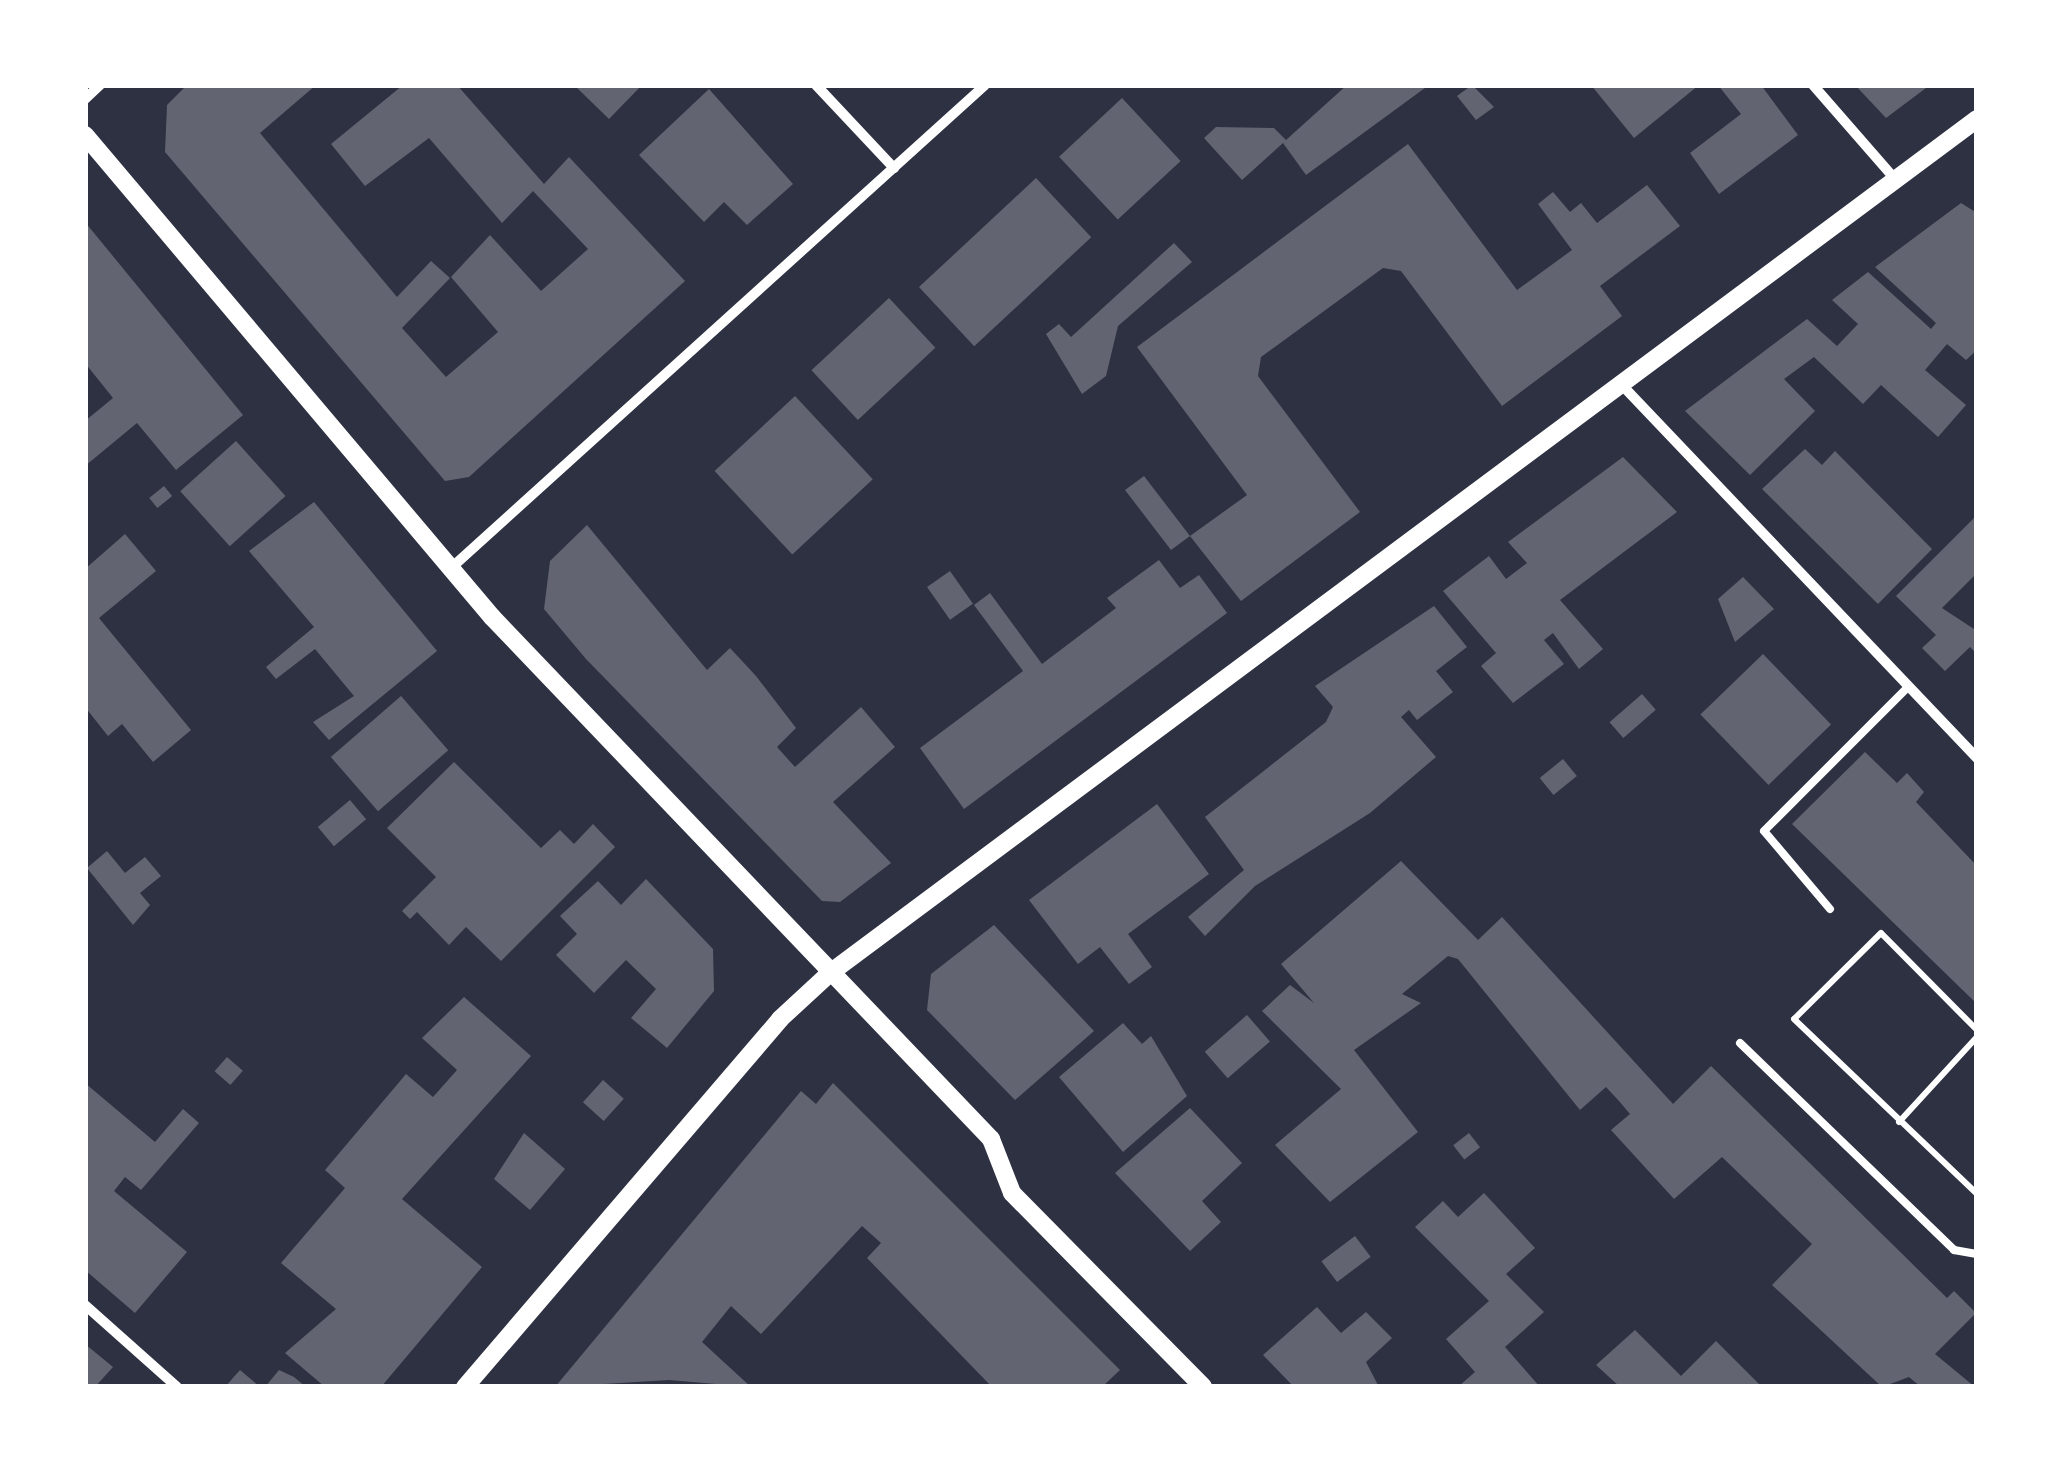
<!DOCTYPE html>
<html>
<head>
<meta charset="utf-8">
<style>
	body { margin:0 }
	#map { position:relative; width:2062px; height:1472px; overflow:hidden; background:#2d3142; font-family:"Varela Round",sans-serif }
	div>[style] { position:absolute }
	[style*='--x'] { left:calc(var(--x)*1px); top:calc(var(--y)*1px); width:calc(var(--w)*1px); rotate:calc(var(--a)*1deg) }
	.building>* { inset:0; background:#626471; transform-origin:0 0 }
	.path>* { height:6px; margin:-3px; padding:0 3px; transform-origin:3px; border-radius:3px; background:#fff }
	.service>* { height:8px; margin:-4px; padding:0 4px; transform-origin:4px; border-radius:4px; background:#fff }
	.minor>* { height:10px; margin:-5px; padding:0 5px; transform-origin:5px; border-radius:5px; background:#fff }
	.tertiary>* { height:18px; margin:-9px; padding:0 9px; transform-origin:9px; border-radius:9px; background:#fff }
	span { translate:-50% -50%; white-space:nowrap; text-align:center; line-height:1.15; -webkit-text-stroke:10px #fff; paint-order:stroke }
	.frame { position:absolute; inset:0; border:88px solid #fff; pointer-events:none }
</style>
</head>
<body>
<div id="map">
	<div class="building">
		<i style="clip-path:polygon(187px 85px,316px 85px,260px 133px,397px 297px,431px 261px,450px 278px,402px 328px,446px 377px,498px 332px,451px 277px,490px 235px,541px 291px,588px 249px,533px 191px,502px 223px,429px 138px,365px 186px,331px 144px,403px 85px,457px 85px,544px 184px,569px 157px,685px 281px,469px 477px,445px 481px,165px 152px,167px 105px)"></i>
		<i style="clip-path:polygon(574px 85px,642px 85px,609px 119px)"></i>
		<i style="clip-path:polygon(1347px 85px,1429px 85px,1306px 175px,1283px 143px,1242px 180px,1204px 138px,1216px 127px,1274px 128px,1286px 140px)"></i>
		<i style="clip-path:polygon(1472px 85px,1494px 107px,1476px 120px,1457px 96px)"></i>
		<i style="clip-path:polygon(1591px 85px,1699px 85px,1634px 138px)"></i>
		<i style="clip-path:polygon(1718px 85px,1761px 85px,1798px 135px,1719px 194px,1690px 153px,1741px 114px)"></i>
		<i style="clip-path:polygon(1855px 85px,1930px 85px,1886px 118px)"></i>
		<i style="clip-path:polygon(709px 89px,793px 184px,747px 225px,724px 202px,704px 222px,639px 155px)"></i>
		<i style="left:1122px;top:98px;width:86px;height:86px;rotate:47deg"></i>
		<i style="clip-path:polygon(1408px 144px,1517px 290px,1572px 250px,1538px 204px,1553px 192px,1570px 212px,1581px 203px,1597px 223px,1647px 185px,1680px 226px,1600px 286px,1622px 316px,1502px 406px,1401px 271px,1383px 268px,1261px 357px,1258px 376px,1360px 512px,1241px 601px,1190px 536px,1171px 550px,1125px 490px,1144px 476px,1190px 536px,1247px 495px,1137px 347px)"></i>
		<i style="left:1036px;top:178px;width:81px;height:160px;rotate:47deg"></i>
		<i style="clip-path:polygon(1961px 203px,1977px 213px,1977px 350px,1966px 360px,1947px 344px,1925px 370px,1966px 405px,1938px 437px,1881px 385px,1863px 404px,1814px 357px,1784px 379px,1815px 411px,1750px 475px,1685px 411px,1807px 319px,1837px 346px,1858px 324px,1832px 300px,1868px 272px,1931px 329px,1936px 323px,1875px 267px)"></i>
		<i style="clip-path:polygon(85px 222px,243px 415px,176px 470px,137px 423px,85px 466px,85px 421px,113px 398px,85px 363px)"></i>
		<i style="clip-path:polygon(1174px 243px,1192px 262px,1118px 326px,1106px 376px,1082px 394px,1046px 334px,1059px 324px,1071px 337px)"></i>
		<i style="left:889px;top:298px;width:68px;height:106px;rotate:47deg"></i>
		<i style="left:795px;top:396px;width:114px;height:110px;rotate:47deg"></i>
		<i style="left:236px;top:441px;width:74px;height:75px;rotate:48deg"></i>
		<i style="clip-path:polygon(1805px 449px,1822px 465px,1835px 451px,1932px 549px,1878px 604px,1762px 489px)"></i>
		<i style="clip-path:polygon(1623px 457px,1677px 512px,1560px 600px,1603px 649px,1579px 669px,1553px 633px,1544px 640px,1564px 664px,1513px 703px,1481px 666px,1496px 653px,1443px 591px,1489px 556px,1506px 579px,1527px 563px,1508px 542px)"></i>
		<i style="left:164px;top:486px;width:13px;height:19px;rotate:51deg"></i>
		<i style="clip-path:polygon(314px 502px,437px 651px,329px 740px,313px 722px,354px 696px,315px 649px,276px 679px,266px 667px,314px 627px,249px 551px)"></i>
		<i style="clip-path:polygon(1977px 515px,1977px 573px,1942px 608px,1977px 631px,1977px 654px,1970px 647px,1945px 671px,1922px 648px,1936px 635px,1896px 596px)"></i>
		<i style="clip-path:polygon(587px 525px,707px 670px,730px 648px,756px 676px,796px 728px,777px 747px,795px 767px,861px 707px,895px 747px,833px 802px,891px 863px,840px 902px,822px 901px,586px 659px,544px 609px,550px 561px)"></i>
		<i style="clip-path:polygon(125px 534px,156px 571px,99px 618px,191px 730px,153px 762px,122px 724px,108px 736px,85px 707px,85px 569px)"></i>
		<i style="clip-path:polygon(1159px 560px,1180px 588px,1199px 575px,1227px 613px,964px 809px,920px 748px,1023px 671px,974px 605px,990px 593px,1042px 664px,1116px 608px,1107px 598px)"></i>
		<i style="left:950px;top:571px;width:40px;height:28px;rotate:55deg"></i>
		<i style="clip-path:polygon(1743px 577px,1774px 609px,1735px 642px,1718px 599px)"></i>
		<i style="clip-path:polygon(1434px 606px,1467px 647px,1436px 671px,1453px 692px,1417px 720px,1409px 710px,1401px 717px,1436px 757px,1370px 813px,1255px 886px,1205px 936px,1188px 917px,1244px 870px,1205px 817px,1326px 722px,1333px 707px,1315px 686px)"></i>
		<i style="left:1763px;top:654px;width:98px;height:87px;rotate:46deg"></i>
		<i style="left:1642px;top:694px;width:21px;height:43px;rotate:49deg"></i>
		<i style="left:401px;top:696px;width:72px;height:93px;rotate:49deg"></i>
		<i style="clip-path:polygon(1865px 752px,1897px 783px,1907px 773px,1924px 792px,1916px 802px,1977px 866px,1977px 1004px,1792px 824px)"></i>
		<i style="left:1563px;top:759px;width:22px;height:30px;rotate:51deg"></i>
		<i style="clip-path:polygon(454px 762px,541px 848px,560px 830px,574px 844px,593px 824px,615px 847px,501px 961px,466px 927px,449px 945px,417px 912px,410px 919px,402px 911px,436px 877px,387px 828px)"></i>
		<i style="left:350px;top:800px;width:25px;height:42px;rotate:50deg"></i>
		<i style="clip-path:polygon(1157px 804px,1209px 874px,1128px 934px,1152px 967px,1129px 984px,1100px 947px,1078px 964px,1029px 900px)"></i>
		<i style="clip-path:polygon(107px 851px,125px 873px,145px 857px,161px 876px,140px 893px,150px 905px,133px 925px,87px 868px)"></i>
		<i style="clip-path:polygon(1401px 861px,1478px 940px,1502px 917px,1673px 1104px,1711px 1066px,1947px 1298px,1954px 1291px,1976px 1313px,1935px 1354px,1975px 1387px,1921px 1387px,1909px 1377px,1882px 1387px,1772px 1285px,1812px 1244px,1722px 1157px,1674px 1199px,1611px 1130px,1630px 1114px,1619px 1101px,1606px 1087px,1580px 1110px,1458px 959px,1448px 956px,1402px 994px,1421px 1003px,1354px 1050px,1418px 1132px,1330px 1202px,1275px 1145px,1341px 1089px,1262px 1011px,1290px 985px,1314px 1003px,1281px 964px)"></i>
		<i style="clip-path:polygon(646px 879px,713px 949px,714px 991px,667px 1048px,631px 1018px,656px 989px,626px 960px,594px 993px,556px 955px,577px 934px,560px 916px,598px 881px,621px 905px)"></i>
		<i style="clip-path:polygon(994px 925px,1094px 1031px,1015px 1100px,927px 1010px,931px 974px)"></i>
		<i style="clip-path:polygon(464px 997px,531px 1056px,402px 1199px,482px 1267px,381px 1387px,325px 1387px,285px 1353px,336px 1309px,281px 1263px,345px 1188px,325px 1170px,406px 1074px,433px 1097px,457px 1070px,422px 1038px)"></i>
		<i style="left:1247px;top:1015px;width:35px;height:56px;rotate:49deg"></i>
		<i style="clip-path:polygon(1123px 1023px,1142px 1044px,1151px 1036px,1187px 1096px,1123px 1152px,1059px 1077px)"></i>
		<i style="left:227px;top:1057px;width:21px;height:19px;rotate:41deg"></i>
		<i style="left:603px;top:1080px;width:28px;height:30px;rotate:42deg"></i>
		<i style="clip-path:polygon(85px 1083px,155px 1142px,183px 1109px,199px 1123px,141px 1190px,125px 1177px,114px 1191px,187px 1252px,135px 1313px,85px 1270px)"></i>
		<i style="clip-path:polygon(833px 1083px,1120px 1370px,1102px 1387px,992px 1387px,867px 1258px,881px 1243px,862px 1226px,761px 1334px,731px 1306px,702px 1342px,751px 1387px,669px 1380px,555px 1387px,801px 1091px,816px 1104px)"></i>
		<i style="clip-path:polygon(1190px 1108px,1242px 1163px,1202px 1201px,1221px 1222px,1190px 1251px,1115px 1173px)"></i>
		<i style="clip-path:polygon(524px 1133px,565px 1169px,530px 1210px,494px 1179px)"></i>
		<i style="left:1469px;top:1133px;width:18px;height:20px;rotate:52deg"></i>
		<i style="clip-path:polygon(1484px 1193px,1535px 1248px,1506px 1274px,1544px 1312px,1505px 1347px,1540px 1387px,1458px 1387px,1475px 1372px,1446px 1339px,1489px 1301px,1415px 1227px,1443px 1201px,1458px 1217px)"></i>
		<i style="left:1355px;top:1236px;width:26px;height:42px;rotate:53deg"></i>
		<i style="clip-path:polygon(1317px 1307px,1341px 1333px,1366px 1312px,1392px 1338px,1366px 1362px,1379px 1387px,1294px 1387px,1263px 1355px)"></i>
		<i style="clip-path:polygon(1635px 1330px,1681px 1376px,1716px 1341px,1762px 1387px,1620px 1387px,1596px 1365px)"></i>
		<i style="clip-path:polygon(85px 1344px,113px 1367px,95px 1387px,85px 1387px)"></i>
		<i style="clip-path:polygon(240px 1370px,260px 1387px,225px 1387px)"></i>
		<i style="clip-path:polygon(279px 1370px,294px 1377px,306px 1387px,265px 1387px)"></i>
	</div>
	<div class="path">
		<i style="--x:1977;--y:1030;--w:136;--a:-134.7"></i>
		<i style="--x:1881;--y:933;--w:122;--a:135.3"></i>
		<i style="--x:1794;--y:1019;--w:253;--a:43.7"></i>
		<i style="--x:1899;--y:1122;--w:115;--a:-47.5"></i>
	</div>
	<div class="service">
		<i style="--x:1830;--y:909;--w:102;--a:-130.2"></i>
		<i style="--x:1764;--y:831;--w:201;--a:-45"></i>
		<i style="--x:1740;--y:1043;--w:298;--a:44"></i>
		<i style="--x:1954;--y:1250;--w:23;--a:10"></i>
	</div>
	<div class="minor">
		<i style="--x:816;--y:85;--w:114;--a:46.8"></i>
		<i style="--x:1813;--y:85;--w:125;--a:48.9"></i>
		<i style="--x:85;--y:99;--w:21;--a:-43"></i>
		<i style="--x:1620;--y:383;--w:518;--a:46.41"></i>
		<i style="--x:450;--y:569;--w:721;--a:-42.13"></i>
		<i style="--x:85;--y:1305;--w:123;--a:41.7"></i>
	</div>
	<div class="tertiary">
		<i style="--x:85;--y:135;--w:631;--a:49.82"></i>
		<i style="--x:492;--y:617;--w:722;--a:46.29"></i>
		<i style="--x:991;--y:1139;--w:58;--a:68.7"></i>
		<i style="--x:1012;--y:1193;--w:272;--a:45.4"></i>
		<i style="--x:465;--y:1387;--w:484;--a:-49.4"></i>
		<i style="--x:780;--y:1019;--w:68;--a:-42.6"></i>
		<i style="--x:830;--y:973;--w:1430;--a:-36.67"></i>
	</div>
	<div class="frame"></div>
</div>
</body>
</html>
